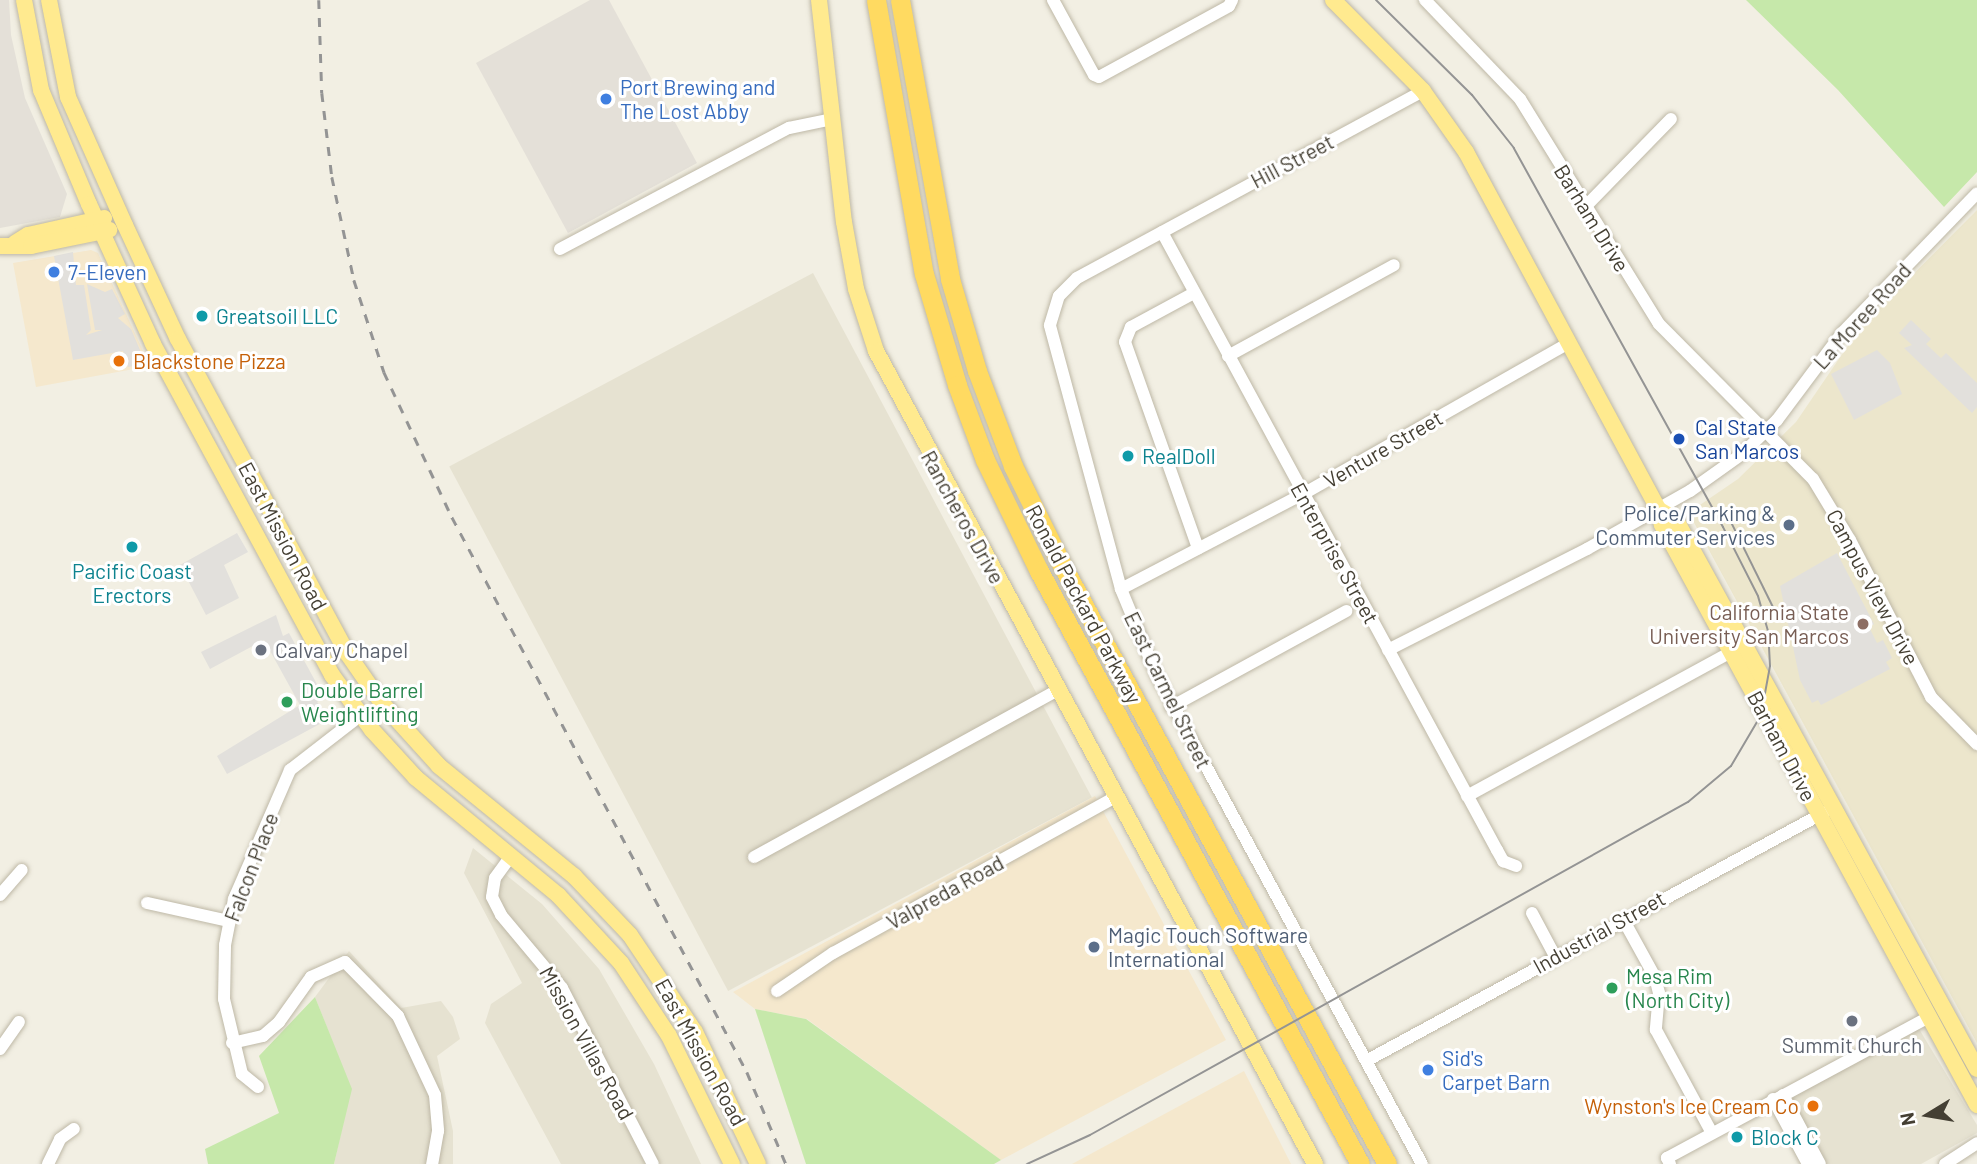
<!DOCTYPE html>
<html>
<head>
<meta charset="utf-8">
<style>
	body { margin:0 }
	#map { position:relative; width:1977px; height:1164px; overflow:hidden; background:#f2efe3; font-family:Barlow,sans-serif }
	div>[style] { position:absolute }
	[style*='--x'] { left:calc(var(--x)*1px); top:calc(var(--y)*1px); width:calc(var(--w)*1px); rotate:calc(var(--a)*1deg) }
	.residential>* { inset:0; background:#e6e2d1; transform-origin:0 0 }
	.commercial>* { inset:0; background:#f5e8cd }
	.industrial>* { inset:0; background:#e4e0d8 }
	.education>* { inset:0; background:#ece6cc }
	.green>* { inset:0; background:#c6e8aa }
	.parking>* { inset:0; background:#e2e0dc }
	.roads { filter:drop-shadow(0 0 2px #beb8a6) drop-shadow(0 0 2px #beb8a6) }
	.minor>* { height:12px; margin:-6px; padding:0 6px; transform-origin:6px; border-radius:6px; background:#fff }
	.major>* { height:16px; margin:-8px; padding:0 8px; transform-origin:8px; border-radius:8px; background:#ffea8f }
	.highway>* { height:19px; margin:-9.5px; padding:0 9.5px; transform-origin:9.5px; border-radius:9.5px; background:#ffda61 }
	.tram>* { height:2px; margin:-1px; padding:0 1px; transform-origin:1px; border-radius:1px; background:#949494 }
	.rail>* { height:2.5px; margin-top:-1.25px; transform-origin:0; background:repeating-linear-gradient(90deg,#949494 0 9px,transparent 0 18px) }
	.dots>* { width:19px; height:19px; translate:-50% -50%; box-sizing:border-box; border:4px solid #fff; border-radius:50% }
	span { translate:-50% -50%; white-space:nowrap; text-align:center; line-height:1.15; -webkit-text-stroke:6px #fff; paint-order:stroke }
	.shop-label { font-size:21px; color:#366cbe }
	.left { translate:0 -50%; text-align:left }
	.street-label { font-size:21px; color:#443f33 }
	.culture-label { font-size:21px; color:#0d838f }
	.food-label { font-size:21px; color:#c56008 }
	.right { translate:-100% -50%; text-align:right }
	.transit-label { font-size:21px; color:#164399 }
	.service-label { font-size:21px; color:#4e5e75 }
	.education-label { font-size:21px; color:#785e54 }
	.worship-label { font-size:21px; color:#5b616d }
	.leisure-label { font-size:21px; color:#27864d }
	.north { position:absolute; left:1893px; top:1080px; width:70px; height:70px; -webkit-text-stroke:5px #fff; paint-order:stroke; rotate:259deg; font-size:19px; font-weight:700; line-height:28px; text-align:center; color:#443f33 }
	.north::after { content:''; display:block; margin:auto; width:24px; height:32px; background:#443f33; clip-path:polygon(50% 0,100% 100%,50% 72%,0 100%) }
</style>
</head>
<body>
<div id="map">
	<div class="residential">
		<i style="left:813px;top:273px;width:594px;height:412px;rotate:62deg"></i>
		<i style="clip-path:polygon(473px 848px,542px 904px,599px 969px,654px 1064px,701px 1164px,561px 1164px,485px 1023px,491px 1004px,522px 983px,464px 873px)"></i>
		<i style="clip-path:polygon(349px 951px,401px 1008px,441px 1001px,453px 1017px,460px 1039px,437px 1056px,453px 1131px,453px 1164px,334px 1164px,351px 1089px,315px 997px)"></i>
		<i style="clip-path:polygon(1916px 1024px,1977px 1125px,1977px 1133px,1921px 1164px,1825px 1164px,1787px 1093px)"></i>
	</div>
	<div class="commercial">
		<i style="clip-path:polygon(91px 250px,98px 253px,150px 366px,36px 387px,13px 263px)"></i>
		<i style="clip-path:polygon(1095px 796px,1226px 1040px,1001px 1160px,807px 1019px,755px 1009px,733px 992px)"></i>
		<i style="clip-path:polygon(1244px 1071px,1291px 1164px,1072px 1164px)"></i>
	</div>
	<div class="industrial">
		<i style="clip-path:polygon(0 0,9px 0,11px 35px,25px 98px,67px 194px,60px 217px,0 228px)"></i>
		<i style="clip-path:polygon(590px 0,609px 0,697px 163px,568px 233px,476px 63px)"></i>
	</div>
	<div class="education">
		<i style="clip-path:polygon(1977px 210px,1977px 1043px,1691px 517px,1694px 509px,1738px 479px,1796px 422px,1860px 328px)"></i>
	</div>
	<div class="green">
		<i style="clip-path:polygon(1746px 0,1977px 0,1977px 172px,1944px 207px,1838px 90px)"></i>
		<i style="clip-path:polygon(315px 997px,352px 1089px,334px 1164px,208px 1164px,205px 1149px,279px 1113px,259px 1056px)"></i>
		<i style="clip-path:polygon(755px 1009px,806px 1019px,1001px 1160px,994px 1164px,806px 1164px)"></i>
	</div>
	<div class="parking">
		<i style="clip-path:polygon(73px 252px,76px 285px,84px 285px,91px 330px,86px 335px,102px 330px,95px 330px,87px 284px,105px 292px,112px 289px,125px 314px,118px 318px,131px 329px,146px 364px,128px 367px,123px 351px,73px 360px,54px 256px)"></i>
		<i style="clip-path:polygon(1911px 320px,1931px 339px,1926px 344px,1941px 358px,1946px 353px,1977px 383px,1977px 407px,1972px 413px,1904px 348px,1912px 345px,1899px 333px)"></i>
		<i style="clip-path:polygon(1877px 350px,1890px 363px,1902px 394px,1854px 420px,1831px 374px)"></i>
		<i style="clip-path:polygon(237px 533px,248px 552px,224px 565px,239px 598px,206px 615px,180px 565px)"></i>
		<i style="clip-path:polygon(1837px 553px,1874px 624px,1869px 627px,1877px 643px,1883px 640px,1892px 658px,1886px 662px,1890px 669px,1821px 705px,1818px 700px,1812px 703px,1800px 680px,1780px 586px)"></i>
		<i style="clip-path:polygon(276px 615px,283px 636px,289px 633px,324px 697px,317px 702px,329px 719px,227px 774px,217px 756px,300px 705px,264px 640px,210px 669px,201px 652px)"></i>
	</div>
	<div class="roads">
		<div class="minor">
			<i style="--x:1053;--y:0;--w:85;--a:61.3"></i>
			<i style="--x:1094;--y:75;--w:5;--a:22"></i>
			<i style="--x:1099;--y:77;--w:148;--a:-28.6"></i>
			<i style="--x:1229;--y:6;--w:7;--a:-63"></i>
			<i style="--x:1425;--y:0;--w:137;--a:46.2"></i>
			<i style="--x:1520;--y:99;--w:264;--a:58.3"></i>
			<i style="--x:1659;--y:324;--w:218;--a:45.2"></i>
			<i style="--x:1813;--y:479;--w:71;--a:58.8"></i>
			<i style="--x:1850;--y:540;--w:177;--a:62.7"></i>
			<i style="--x:1931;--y:697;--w:66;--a:45.6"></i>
			<i style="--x:1585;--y:207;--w:123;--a:-45.7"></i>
			<i style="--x:1162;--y:232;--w:703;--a:61.54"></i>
			<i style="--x:1497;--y:850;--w:13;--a:61"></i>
			<i style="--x:1503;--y:861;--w:14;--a:21"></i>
			<i style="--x:560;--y:249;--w:259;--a:-27.9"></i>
			<i style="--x:789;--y:128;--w:45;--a:-11.6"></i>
			<i style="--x:1194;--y:293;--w:72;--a:151.6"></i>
			<i style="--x:1131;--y:327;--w:16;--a:112"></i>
			<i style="--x:1125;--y:342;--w:219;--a:70.5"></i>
			<i style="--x:1228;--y:356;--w:189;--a:-28.7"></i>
			<i style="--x:1121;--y:589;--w:205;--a:-27.6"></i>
			<i style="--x:1303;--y:494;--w:306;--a:-29.6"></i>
			<i style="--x:1388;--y:650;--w:223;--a:-26.9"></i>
			<i style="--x:1587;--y:549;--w:118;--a:-29.4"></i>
			<i style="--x:1690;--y:491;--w:64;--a:-35.4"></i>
			<i style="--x:1742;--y:454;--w:49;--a:-44.2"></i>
			<i style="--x:1777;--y:420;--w:109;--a:-53.2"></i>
			<i style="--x:1842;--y:333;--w:194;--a:-46"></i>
			<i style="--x:1171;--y:707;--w:200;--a:-28.7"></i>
			<i style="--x:1467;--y:796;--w:301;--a:-28.6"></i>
			<i style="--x:511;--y:856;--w:27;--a:126"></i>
			<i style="--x:495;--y:878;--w:19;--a:99"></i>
			<i style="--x:492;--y:897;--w:20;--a:63"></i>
			<i style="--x:501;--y:915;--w:95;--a:50.1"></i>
			<i style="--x:562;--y:988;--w:198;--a:62.7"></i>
			<i style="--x:754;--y:857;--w:347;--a:-28.8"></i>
			<i style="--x:0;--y:895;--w:33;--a:-49"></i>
			<i style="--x:147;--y:903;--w:84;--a:12.4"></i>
			<i style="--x:1532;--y:913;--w:49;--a:61.9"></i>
			<i style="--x:1623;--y:919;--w:66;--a:61.1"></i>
			<i style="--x:1655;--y:977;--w:16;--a:76"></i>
			<i style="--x:1659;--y:993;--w:37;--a:95"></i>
			<i style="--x:1656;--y:1030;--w:117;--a:61.5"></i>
			<i style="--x:777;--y:991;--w:68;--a:-34.2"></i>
			<i style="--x:833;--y:953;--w:323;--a:-28.9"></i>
			<i style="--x:232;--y:1043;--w:32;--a:-13"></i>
			<i style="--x:263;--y:1036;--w:21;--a:-41"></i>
			<i style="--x:279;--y:1022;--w:55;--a:-54.6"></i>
			<i style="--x:311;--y:977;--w:37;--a:-24"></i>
			<i style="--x:345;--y:962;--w:76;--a:45.5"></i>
			<i style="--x:398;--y:1016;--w:87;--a:64.9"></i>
			<i style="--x:435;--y:1095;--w:36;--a:85"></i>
			<i style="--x:438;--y:1131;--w:34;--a:100"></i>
			<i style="--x:0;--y:1049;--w:33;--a:-55"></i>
			<i style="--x:1366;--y:1061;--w:522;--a:-28.48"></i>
			<i style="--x:258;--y:1087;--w:21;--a:-141"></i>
			<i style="--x:242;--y:1074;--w:77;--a:-103.5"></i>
			<i style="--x:224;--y:999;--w:54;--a:-88.9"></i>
			<i style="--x:225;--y:945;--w:47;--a:-78.9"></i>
			<i style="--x:234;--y:899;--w:141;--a:-66.5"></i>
			<i style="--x:290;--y:770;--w:90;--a:-37.8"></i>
			<i style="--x:1783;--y:1095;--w:78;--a:61.8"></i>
			<i style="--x:1773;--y:1099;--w:74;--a:61.7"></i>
			<i style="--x:48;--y:1164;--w:28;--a:-64"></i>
			<i style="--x:60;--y:1139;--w:17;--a:-36"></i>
			<i style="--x:1422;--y:1164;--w:555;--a:-118.5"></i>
			<i style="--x:1157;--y:676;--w:94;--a:-112.5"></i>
			<i style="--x:1121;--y:589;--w:273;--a:-105.1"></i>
			<i style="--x:1050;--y:325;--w:30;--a:-73"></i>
			<i style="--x:1059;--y:296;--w:25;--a:-45"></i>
			<i style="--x:1077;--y:278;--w:393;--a:-28.4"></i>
			<i style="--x:1670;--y:1164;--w:7;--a:-117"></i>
			<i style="--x:1667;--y:1158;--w:298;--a:-28.3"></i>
			<i style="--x:1945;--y:1164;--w:38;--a:-33"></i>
		</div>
		<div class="major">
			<i style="--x:24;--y:0;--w:92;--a:79.3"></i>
			<i style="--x:41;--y:90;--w:124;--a:67.2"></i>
			<i style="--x:89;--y:204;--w:154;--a:65.4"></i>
			<i style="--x:153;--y:344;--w:376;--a:61.6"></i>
			<i style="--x:332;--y:675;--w:68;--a:54"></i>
			<i style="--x:372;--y:730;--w:65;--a:47.5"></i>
			<i style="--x:416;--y:778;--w:184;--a:39.5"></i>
			<i style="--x:558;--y:895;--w:93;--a:47.2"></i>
			<i style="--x:621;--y:963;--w:87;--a:56.7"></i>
			<i style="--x:669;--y:1036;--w:143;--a:63.8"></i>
			<i style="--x:49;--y:0;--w:99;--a:78.9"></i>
			<i style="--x:68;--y:97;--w:140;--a:66"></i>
			<i style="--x:125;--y:225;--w:126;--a:65.1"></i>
			<i style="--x:178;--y:339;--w:357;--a:61.7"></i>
			<i style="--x:347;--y:653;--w:60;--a:55.2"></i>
			<i style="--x:381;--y:702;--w:86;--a:47.8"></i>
			<i style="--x:439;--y:766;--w:174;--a:39.2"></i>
			<i style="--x:574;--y:876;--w:81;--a:46.5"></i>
			<i style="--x:630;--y:935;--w:117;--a:56.2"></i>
			<i style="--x:695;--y:1032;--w:146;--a:64.5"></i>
			<i style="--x:819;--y:0;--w:223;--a:83.6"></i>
			<i style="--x:844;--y:222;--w:68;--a:79.8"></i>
			<i style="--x:856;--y:289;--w:65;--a:72.1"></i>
			<i style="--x:876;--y:351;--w:924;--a:61.63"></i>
			<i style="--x:1333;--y:0;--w:128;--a:45.3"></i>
			<i style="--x:1423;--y:91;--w:75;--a:54.8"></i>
			<i style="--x:1466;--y:152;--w:405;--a:61.7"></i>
			<i style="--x:1658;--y:509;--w:16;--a:76"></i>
			<i style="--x:1662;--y:525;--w:660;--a:61.49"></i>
			<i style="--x:15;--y:243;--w:15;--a:-32"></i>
			<i style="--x:28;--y:235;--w:78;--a:-12.6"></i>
			<i style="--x:0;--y:246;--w:31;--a:0"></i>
			<i style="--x:31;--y:246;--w:80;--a:-11.6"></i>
			<i style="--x:1658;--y:509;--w:21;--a:31"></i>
			<i style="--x:1676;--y:520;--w:626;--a:61.27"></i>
		</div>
		<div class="highway">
			<i style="--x:876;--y:0;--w:278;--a:80.1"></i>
			<i style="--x:924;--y:274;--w:116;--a:73.4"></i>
			<i style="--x:957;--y:385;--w:80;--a:69.5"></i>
			<i style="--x:985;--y:460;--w:123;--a:64.1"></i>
			<i style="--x:1039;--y:571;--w:674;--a:61.57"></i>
			<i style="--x:900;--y:0;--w:283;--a:79.8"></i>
			<i style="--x:950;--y:279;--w:96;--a:73.6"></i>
			<i style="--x:977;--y:371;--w:102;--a:69.2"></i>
			<i style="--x:1013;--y:466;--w:113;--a:63.7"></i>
			<i style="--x:1063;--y:567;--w:679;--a:61.51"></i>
		</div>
	</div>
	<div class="tram">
		<i style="--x:1725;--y:510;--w:108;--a:63.7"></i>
		<i style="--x:1027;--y:1164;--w:69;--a:-24.7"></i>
		<i style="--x:1090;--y:1135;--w:684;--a:-29.11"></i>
		<i style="--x:1688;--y:802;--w:56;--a:-39.9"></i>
		<i style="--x:1731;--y:766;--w:59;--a:-59.5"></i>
		<i style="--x:1761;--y:715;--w:50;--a:-79.6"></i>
		<i style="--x:1770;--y:666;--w:35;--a:-93"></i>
		<i style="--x:1768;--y:631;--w:36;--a:-106"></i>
		<i style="--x:1758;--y:596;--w:77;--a:-116.9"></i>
		<i style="--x:1723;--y:527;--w:433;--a:-118.9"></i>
		<i style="--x:1514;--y:148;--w:68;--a:-128.4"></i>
		<i style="--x:1472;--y:95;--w:135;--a:-135.3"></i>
	</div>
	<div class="rail">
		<i style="--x:319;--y:0;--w:93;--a:88.2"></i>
		<i style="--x:322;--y:93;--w:85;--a:83.2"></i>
		<i style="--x:332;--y:177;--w:105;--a:77.9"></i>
		<i style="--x:354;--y:280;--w:97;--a:71.9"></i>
		<i style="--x:384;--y:372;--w:160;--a:64.9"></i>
		<i style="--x:452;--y:517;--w:629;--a:62.01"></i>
		<i style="--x:747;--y:1072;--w:100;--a:67"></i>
	</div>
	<div class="dots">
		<i style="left:606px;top:99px;background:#3f7fe0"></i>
		<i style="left:54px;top:272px;background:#3f7fe0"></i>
		<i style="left:202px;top:316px;background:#0f9aa8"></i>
		<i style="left:119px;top:361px;background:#e8710a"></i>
		<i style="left:1679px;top:439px;background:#1a4fb4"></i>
		<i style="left:1128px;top:456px;background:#0f9aa8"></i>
		<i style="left:1789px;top:525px;background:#5c6f8a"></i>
		<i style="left:132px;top:547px;background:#0f9aa8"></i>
		<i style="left:1863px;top:624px;background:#8d6e63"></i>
		<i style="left:261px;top:650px;background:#6b7280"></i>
		<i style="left:287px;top:702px;background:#2e9e5b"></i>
		<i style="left:1094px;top:947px;background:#5c6f8a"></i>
		<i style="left:1612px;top:988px;background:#2e9e5b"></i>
		<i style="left:1852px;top:1021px;background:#6b7280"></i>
		<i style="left:1428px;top:1070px;background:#3f7fe0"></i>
		<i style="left:1813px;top:1106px;background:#e8710a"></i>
		<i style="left:1737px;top:1137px;background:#0f9aa8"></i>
	</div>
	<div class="shop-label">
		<span class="left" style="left:620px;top:99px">Port Brewing and<br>The Lost Abby</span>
		<span class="left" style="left:68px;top:272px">7-Eleven</span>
		<span class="left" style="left:1442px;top:1070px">Sid's<br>Carpet Barn</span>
	</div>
	<div class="street-label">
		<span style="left:1292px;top:161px;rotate:-28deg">Hill Street</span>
		<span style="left:1592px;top:218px;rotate:58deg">Barham Drive</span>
		<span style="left:1862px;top:316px;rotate:-48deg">La Moree Road</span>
		<span style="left:1383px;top:449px;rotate:-30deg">Venture Street</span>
		<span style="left:963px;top:517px;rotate:61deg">Rancheros Drive</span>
		<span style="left:283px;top:536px;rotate:62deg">East Mission Road</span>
		<span style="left:1335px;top:553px;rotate:61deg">Enterprise Street</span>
		<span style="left:1873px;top:587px;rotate:62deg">Campus View Drive</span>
		<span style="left:1084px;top:604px;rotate:62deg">Ronald Packard Parkway</span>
		<span style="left:1168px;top:690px;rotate:64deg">East Carmel Street</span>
		<span style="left:1782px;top:746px;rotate:62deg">Barham Drive</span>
		<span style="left:251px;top:867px;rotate:-69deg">Falcon Place</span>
		<span style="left:945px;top:892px;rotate:-29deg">Valpreda Road</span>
		<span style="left:1599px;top:932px;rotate:-29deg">Industrial Street</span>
		<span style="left:587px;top:1043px;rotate:61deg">Mission Villas Road</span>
		<span style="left:701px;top:1052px;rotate:61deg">East Mission Road</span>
	</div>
	<div class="culture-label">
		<span class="left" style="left:216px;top:316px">Greatsoil LLC</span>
		<span class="left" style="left:1142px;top:456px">RealDoll</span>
		<span style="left:132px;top:583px">Pacific Coast<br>Erectors</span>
		<span class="left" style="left:1751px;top:1137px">Block C</span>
	</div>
	<div class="food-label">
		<span class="left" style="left:133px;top:361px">Blackstone Pizza</span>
		<span class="right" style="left:1799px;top:1106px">Wynston's Ice Cream Co</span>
	</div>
	<div class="transit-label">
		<span class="left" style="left:1695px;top:439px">Cal State<br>San Marcos</span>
	</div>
	<div class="service-label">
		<span class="right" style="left:1775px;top:525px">Police/Parking &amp;<br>Commuter Services</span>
		<span class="left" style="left:1108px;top:947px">Magic Touch Software<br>International</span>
	</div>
	<div class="education-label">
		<span class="right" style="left:1849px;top:624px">California State<br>University San Marcos</span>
	</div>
	<div class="worship-label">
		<span class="left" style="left:275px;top:650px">Calvary Chapel</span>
		<span style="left:1852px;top:1045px">Summit Church</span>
	</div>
	<div class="leisure-label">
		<span class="left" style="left:301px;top:702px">Double Barrel<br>Weightlifting</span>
		<span class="left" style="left:1626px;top:988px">Mesa Rim<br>(North City)</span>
	</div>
	<div class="north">N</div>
</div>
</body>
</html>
